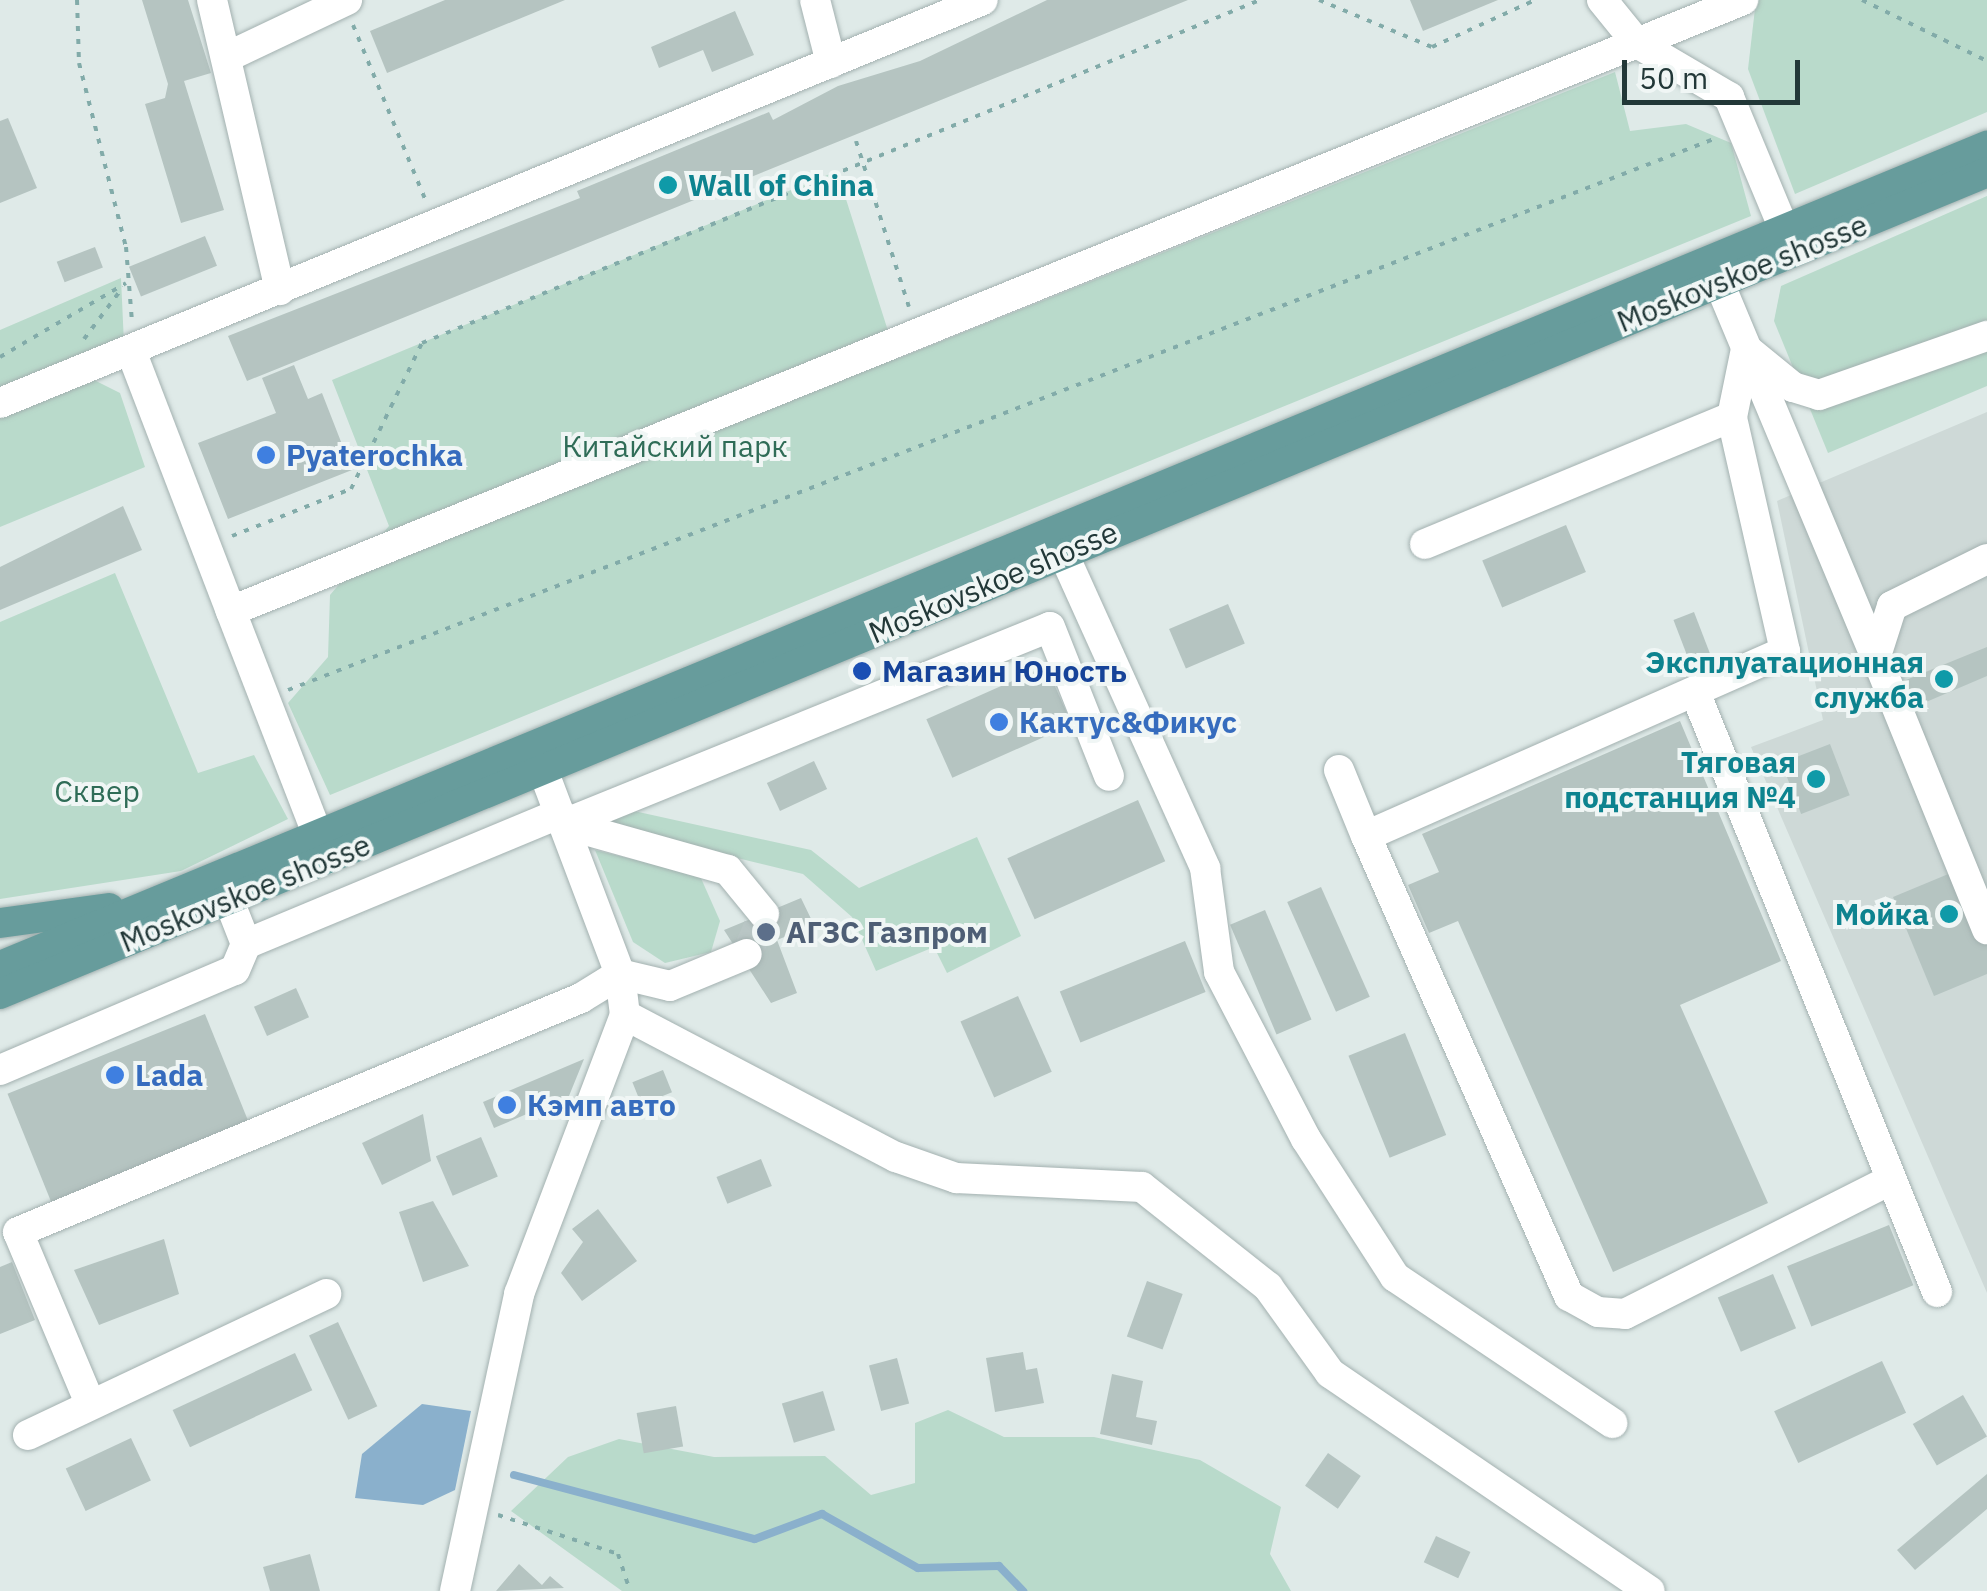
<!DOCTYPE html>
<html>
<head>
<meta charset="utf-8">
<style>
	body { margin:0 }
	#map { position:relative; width:1987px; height:1591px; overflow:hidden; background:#dfeae8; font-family:"IBM Plex Sans",sans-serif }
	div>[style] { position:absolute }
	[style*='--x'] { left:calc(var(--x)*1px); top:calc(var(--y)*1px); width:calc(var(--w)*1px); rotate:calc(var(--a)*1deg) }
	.built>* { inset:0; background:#ced9d7 }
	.green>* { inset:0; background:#b9dacb }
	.water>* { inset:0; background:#8ab0cc }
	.stream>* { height:8px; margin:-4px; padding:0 4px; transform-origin:4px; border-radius:4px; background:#8ab0cc }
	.building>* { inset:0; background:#b5c4c1; transform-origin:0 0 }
	.minor-tunnel>* { height:30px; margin-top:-15px; transform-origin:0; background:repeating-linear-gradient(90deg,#b9c6c5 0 30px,transparent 0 45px) }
	.path>* { height:4px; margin-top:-2px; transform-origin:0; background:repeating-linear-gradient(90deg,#82aba9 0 5px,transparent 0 13px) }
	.roads { filter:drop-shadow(0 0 2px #a3b1b0) drop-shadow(0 0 2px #a3b1b0) }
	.minor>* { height:30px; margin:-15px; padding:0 15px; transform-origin:15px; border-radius:15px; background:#fff }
	.major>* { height:30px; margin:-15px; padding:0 15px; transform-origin:15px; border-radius:15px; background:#679c9c }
	.dots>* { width:28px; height:28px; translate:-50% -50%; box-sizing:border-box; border:5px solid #f0f6f5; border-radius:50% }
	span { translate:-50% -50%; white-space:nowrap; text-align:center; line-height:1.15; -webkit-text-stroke:8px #f0f6f5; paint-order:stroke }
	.culture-label { font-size:30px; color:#0d838f; font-weight:700 }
	.left { translate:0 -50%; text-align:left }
	.right { translate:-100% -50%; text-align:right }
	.street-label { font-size:30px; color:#223838 }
	.park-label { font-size:30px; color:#2f6c57 }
	.shop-label { font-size:30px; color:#366cbe; font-weight:700 }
	.transit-label { font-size:30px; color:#164399; font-weight:700 }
	.service-label { font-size:30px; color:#4e5e75; font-weight:700 }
	.scale { position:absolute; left:1622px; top:60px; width:178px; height:45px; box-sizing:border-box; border:5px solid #223838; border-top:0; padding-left:12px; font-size:30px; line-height:35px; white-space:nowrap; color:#223838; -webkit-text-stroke:8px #f0f6f5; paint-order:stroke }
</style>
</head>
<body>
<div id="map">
	<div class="built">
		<i style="clip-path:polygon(1987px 412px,1987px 1293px,1751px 747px,1823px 720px,1777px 501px)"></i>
	</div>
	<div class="green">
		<i style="clip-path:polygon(1756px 0,1987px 0,1987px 112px,1795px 194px,1748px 69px)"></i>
		<i style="clip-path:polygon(1615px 72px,1630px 131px,1686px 124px,1731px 143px,1751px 216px,330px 795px,288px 703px,328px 657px,330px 595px,389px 526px,332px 380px,837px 171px,897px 359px)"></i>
		<i style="clip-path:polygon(1987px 196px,1987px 386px,1828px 453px,1774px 321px,1781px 286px)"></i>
		<i style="clip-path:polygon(121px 278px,124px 344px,94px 380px,120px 393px,145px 467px,0 527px,0 330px)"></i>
		<i style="clip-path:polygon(115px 573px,198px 773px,254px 755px,288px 819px,181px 871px,0 899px,0 622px)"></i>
		<i style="clip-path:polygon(634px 811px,811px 850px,859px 888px,977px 837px,1021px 936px,947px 973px,934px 947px,876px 971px,852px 917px,803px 874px,592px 823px)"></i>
		<i style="clip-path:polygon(595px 850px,700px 876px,720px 921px,711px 952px,665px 963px,633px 942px)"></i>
		<i style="clip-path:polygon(948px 1410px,1004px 1437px,1094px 1437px,1200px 1460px,1281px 1507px,1270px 1554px,1291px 1591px,622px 1591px,511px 1511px,568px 1457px,619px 1439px,714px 1457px,825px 1456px,871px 1495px,915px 1483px,915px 1423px)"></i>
	</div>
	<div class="water">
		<i style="clip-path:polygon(422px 1404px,471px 1411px,455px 1490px,423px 1505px,355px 1498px,362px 1454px)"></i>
	</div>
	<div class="stream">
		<i style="--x:514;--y:1475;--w:249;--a:14.9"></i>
		<i style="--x:755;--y:1539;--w:72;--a:-20.5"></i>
		<i style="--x:822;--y:1514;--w:110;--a:29.4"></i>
		<i style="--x:918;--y:1568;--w:81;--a:-1.4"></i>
		<i style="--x:999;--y:1566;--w:35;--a:46"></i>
	</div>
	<div class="building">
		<i style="clip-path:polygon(142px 0,188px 0,211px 73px,184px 81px,224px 210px,181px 223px,145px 104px,165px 98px,168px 84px)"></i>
		<i style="clip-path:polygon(445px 0,565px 0,387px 73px,370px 31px)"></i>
		<i style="clip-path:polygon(1047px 0,1188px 0,247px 381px,228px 336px,580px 198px,577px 191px,769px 112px,773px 120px,838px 86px,920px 61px)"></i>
		<i style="clip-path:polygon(1410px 0,1498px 0,1423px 31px)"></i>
		<i style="clip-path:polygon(735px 11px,754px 55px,712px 72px,703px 50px,659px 68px,651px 47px)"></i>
		<i style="clip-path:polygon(8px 118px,37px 188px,0 203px,0 121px)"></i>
		<i style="left:205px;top:236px;width:32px;height:82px;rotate:68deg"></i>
		<i style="left:95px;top:247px;width:22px;height:41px;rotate:69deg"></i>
		<i style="clip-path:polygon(294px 365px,308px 399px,322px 393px,352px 470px,228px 519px,198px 443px,276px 413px,262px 378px)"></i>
		<i style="clip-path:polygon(123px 506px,142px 550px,0 610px,0 567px)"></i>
		<i style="left:1566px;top:525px;width:51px;height:91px;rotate:67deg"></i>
		<i style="left:1228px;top:604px;width:43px;height:64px;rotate:67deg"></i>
		<i style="left:1694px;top:612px;width:59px;height:22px;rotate:69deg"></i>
		<i style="clip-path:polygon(1987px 647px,1987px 676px,1912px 708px,1901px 682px)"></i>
		<i style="left:1046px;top:666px;width:64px;height:131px;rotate:66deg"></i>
		<i style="clip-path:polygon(1680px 721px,1781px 961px,1680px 1005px,1768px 1203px,1613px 1272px,1458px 921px,1429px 933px,1408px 885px,1439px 872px,1422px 834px)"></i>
		<i style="left:1830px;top:744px;width:55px;height:52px;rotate:69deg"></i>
		<i style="left:814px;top:761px;width:31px;height:52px;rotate:65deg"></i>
		<i style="left:1138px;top:800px;width:67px;height:143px;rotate:66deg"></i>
		<i style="clip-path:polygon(1958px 870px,1987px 939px,1987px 974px,1934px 996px,1893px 897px)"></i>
		<i style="left:1321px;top:887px;width:120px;height:37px;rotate:66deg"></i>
		<i style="clip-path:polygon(801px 898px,814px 925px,777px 940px,797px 993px,771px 1003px,724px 930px)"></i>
		<i style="left:1265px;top:910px;width:119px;height:38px;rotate:67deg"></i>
		<i style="left:1185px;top:941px;width:55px;height:135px;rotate:68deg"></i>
		<i style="left:296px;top:988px;width:32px;height:46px;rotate:66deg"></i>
		<i style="left:1018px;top:996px;width:83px;height:63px;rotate:66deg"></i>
		<i style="left:205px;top:1014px;width:118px;height:213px;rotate:68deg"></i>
		<i style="left:1405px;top:1033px;width:110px;height:61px;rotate:68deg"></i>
		<i style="clip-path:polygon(584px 1059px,569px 1096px,494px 1128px,483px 1102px)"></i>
		<i style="left:663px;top:1070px;width:24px;height:33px;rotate:68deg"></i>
		<i style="clip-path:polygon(423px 1114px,431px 1161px,382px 1185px,362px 1143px)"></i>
		<i style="left:481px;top:1137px;width:43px;height:49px;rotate:67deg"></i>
		<i style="left:761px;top:1159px;width:29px;height:48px;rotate:68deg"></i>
		<i style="clip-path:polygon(433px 1201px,469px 1266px,423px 1282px,399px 1212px)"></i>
		<i style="clip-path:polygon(598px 1209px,637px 1261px,582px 1301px,561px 1273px,583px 1242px,572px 1229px)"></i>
		<i style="left:1889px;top:1225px;width:65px;height:110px;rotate:68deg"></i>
		<i style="clip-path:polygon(164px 1239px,179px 1294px,99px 1325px,74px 1270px)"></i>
		<i style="clip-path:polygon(12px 1262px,35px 1320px,0 1334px,0 1267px)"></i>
		<i style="left:1773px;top:1274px;width:59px;height:60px;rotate:67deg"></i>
		<i style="left:1147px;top:1281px;width:38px;height:59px;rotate:20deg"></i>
		<i style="left:338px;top:1322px;width:93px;height:32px;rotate:65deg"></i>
		<i style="clip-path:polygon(1023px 1352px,1026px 1370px,1037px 1368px,1044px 1403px,995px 1412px,986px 1358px)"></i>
		<i style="left:295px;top:1353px;width:41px;height:135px;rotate:65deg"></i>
		<i style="left:897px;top:1358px;width:47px;height:29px;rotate:75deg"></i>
		<i style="left:1882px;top:1361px;width:57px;height:119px;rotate:65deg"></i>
		<i style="clip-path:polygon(1112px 1374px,1143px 1381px,1136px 1417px,1157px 1421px,1152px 1445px,1100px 1434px)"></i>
		<i style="left:823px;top:1391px;width:41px;height:43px;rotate:73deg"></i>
		<i style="left:1963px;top:1395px;width:48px;height:58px;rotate:60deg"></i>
		<i style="left:676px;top:1406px;width:41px;height:40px;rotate:80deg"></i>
		<i style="left:131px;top:1438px;width:47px;height:72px;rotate:65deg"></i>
		<i style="left:1328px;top:1453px;width:40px;height:40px;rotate:35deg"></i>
		<i style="clip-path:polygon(1987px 1474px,1987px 1509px,1915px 1570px,1897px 1550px)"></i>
		<i style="left:1436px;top:1536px;width:38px;height:29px;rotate:25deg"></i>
		<i style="clip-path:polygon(310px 1554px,320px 1591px,270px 1591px,263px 1567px)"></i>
		<i style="clip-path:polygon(519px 1564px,542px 1585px,550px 1576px,564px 1588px,496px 1591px)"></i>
	</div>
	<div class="minor-tunnel">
		<i style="--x:747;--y:954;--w:43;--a:-67"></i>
	</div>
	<div class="path">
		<i style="--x:77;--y:0;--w:63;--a:88.2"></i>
		<i style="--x:79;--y:63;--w:190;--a:75.7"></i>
		<i style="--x:126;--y:247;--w:74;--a:85.4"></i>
		<i style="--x:1319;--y:0;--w:122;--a:22.6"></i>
		<i style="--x:1432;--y:47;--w:113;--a:-24.5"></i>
		<i style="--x:1862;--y:0;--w:139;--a:26"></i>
		<i style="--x:353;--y:25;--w:191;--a:67.5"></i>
		<i style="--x:856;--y:141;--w:174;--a:72.3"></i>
		<i style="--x:84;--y:339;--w:65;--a:-53.1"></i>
		<i style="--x:0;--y:357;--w:146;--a:-30.4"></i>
		<i style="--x:232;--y:536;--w:128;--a:-21.6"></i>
		<i style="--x:351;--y:489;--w:162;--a:-64.1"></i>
		<i style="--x:422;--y:343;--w:905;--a:-22.26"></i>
		<i style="--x:288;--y:690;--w:1531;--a:-21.13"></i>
		<i style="--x:498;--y:1515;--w:126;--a:18"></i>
		<i style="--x:618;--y:1554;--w:39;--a:72"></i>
	</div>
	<div class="roads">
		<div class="minor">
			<i style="--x:212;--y:0;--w:298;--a:76.8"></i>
			<i style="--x:815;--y:0;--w:65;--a:75.7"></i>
			<i style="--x:1602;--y:0;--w:55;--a:50.9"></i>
			<i style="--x:1637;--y:43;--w:107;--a:30.4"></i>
			<i style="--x:1729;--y:97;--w:167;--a:67.4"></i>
			<i style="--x:227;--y:57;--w:133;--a:-25.4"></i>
			<i style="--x:1710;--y:261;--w:427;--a:67.3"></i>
			<i style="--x:131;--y:351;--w:279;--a:69"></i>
			<i style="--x:1749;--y:351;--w:57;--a:39.3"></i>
			<i style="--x:1793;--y:387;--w:27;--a:17"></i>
			<i style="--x:1819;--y:395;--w:178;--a:-19.4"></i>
			<i style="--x:0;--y:403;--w:1062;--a:-22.29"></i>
			<i style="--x:1425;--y:544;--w:332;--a:-22.5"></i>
			<i style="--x:1063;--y:553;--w:346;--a:65.7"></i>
			<i style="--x:1205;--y:868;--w:105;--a:82.3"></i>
			<i style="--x:1219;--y:972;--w:188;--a:62.5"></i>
			<i style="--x:1306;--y:1139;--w:164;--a:57.2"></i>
			<i style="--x:1395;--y:1277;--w:262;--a:33.9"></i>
			<i style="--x:1987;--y:559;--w:106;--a:153.7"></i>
			<i style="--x:1892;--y:606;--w:52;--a:107.7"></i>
			<i style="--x:1876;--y:656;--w:295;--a:67.9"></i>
			<i style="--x:1695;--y:692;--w:647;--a:68.03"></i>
			<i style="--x:1339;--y:770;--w:71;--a:67.8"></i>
			<i style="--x:1366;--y:836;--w:458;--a:-23.8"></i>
			<i style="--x:1785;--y:651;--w:240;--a:-102.8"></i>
			<i style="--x:1732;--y:417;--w:69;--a:-78.4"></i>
			<i style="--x:564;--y:824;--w:524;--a:-22.07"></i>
			<i style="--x:1050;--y:627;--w:160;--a:68.4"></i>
			<i style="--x:564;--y:824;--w:170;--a:15.7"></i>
			<i style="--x:728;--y:870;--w:57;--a:50.7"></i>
			<i style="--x:1366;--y:836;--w:503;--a:66.19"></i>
			<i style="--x:1569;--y:1296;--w:33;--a:29"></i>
			<i style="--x:1598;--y:1312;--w:27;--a:4"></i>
			<i style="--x:1625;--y:1314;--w:297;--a:-26.8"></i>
			<i style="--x:327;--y:859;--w:266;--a:-111.2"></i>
			<i style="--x:231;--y:611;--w:1631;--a:-22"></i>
			<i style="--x:246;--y:944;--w:340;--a:-22.6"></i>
			<i style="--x:625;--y:1015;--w:306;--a:27.7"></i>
			<i style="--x:896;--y:1157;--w:64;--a:19.3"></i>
			<i style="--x:956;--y:1178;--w:186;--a:2.8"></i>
			<i style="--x:1142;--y:1187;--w:161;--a:38.4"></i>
			<i style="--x:1268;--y:1287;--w:106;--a:54.2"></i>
			<i style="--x:1330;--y:1373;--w:387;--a:34.3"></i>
			<i style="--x:0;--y:1070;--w:255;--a:-23.1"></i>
			<i style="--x:235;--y:970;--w:28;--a:-67"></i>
			<i style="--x:246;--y:944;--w:49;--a:-111.4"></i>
			<i style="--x:89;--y:1401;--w:183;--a:-112.8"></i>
			<i style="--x:18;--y:1232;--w:610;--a:-22.57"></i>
			<i style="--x:581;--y:998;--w:46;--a:-31.6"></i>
			<i style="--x:620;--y:974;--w:243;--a:-110.7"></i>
			<i style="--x:28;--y:1435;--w:330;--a:-25.3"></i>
			<i style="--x:455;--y:1591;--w:304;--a:-77.8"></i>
			<i style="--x:519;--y:1294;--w:298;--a:-69.2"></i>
			<i style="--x:625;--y:1015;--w:41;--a:-97"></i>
			<i style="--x:620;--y:974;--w:51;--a:13.5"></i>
			<i style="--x:670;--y:986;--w:83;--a:-22.6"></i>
		</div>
		<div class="major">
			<i style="--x:0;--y:923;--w:110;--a:-7.8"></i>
			<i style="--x:0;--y:966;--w:2150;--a:-22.43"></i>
			<i style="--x:0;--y:994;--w:2150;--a:-22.47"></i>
		</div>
	</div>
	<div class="dots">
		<i style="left:668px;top:185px;background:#0f9aa8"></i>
		<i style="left:266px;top:455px;background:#3f7fe0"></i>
		<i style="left:862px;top:671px;background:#1a4fb4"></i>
		<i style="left:1944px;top:679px;background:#0f9aa8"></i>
		<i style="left:999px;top:722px;background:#3f7fe0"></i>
		<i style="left:1816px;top:779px;background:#0f9aa8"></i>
		<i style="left:1949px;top:914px;background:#0f9aa8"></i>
		<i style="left:766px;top:932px;background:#5c6f8a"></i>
		<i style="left:115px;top:1075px;background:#3f7fe0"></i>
		<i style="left:507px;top:1105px;background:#3f7fe0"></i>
	</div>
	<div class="culture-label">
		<span class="left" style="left:688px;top:185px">Wall of China</span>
		<span class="right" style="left:1924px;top:679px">Эксплуатационная<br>служба</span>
		<span class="right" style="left:1796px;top:779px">Тяговая<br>подстанция №4</span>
		<span class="right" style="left:1929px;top:914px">Мойка</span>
	</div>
	<div class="street-label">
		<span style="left:1742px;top:273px;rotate:-22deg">Moskovskoe shosse</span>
		<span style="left:993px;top:582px;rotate:-23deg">Moskovskoe shosse</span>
		<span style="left:245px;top:893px;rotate:-22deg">Moskovskoe shosse</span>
	</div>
	<div class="park-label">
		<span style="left:675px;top:446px">Китайский парк</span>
		<span style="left:97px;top:791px">Сквер</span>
	</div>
	<div class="shop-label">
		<span class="left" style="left:286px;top:455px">Pyaterochka</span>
		<span class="left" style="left:1019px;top:722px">Кактус&amp;Фикус</span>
		<span class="left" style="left:135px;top:1075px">Lada</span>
		<span class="left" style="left:527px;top:1105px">Кэмп авто</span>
	</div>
	<div class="transit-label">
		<span class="left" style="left:882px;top:671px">Магазин Юность</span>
	</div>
	<div class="service-label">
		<span class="left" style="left:786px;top:932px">АГЗС Газпром</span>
	</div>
	<div class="scale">50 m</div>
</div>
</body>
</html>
